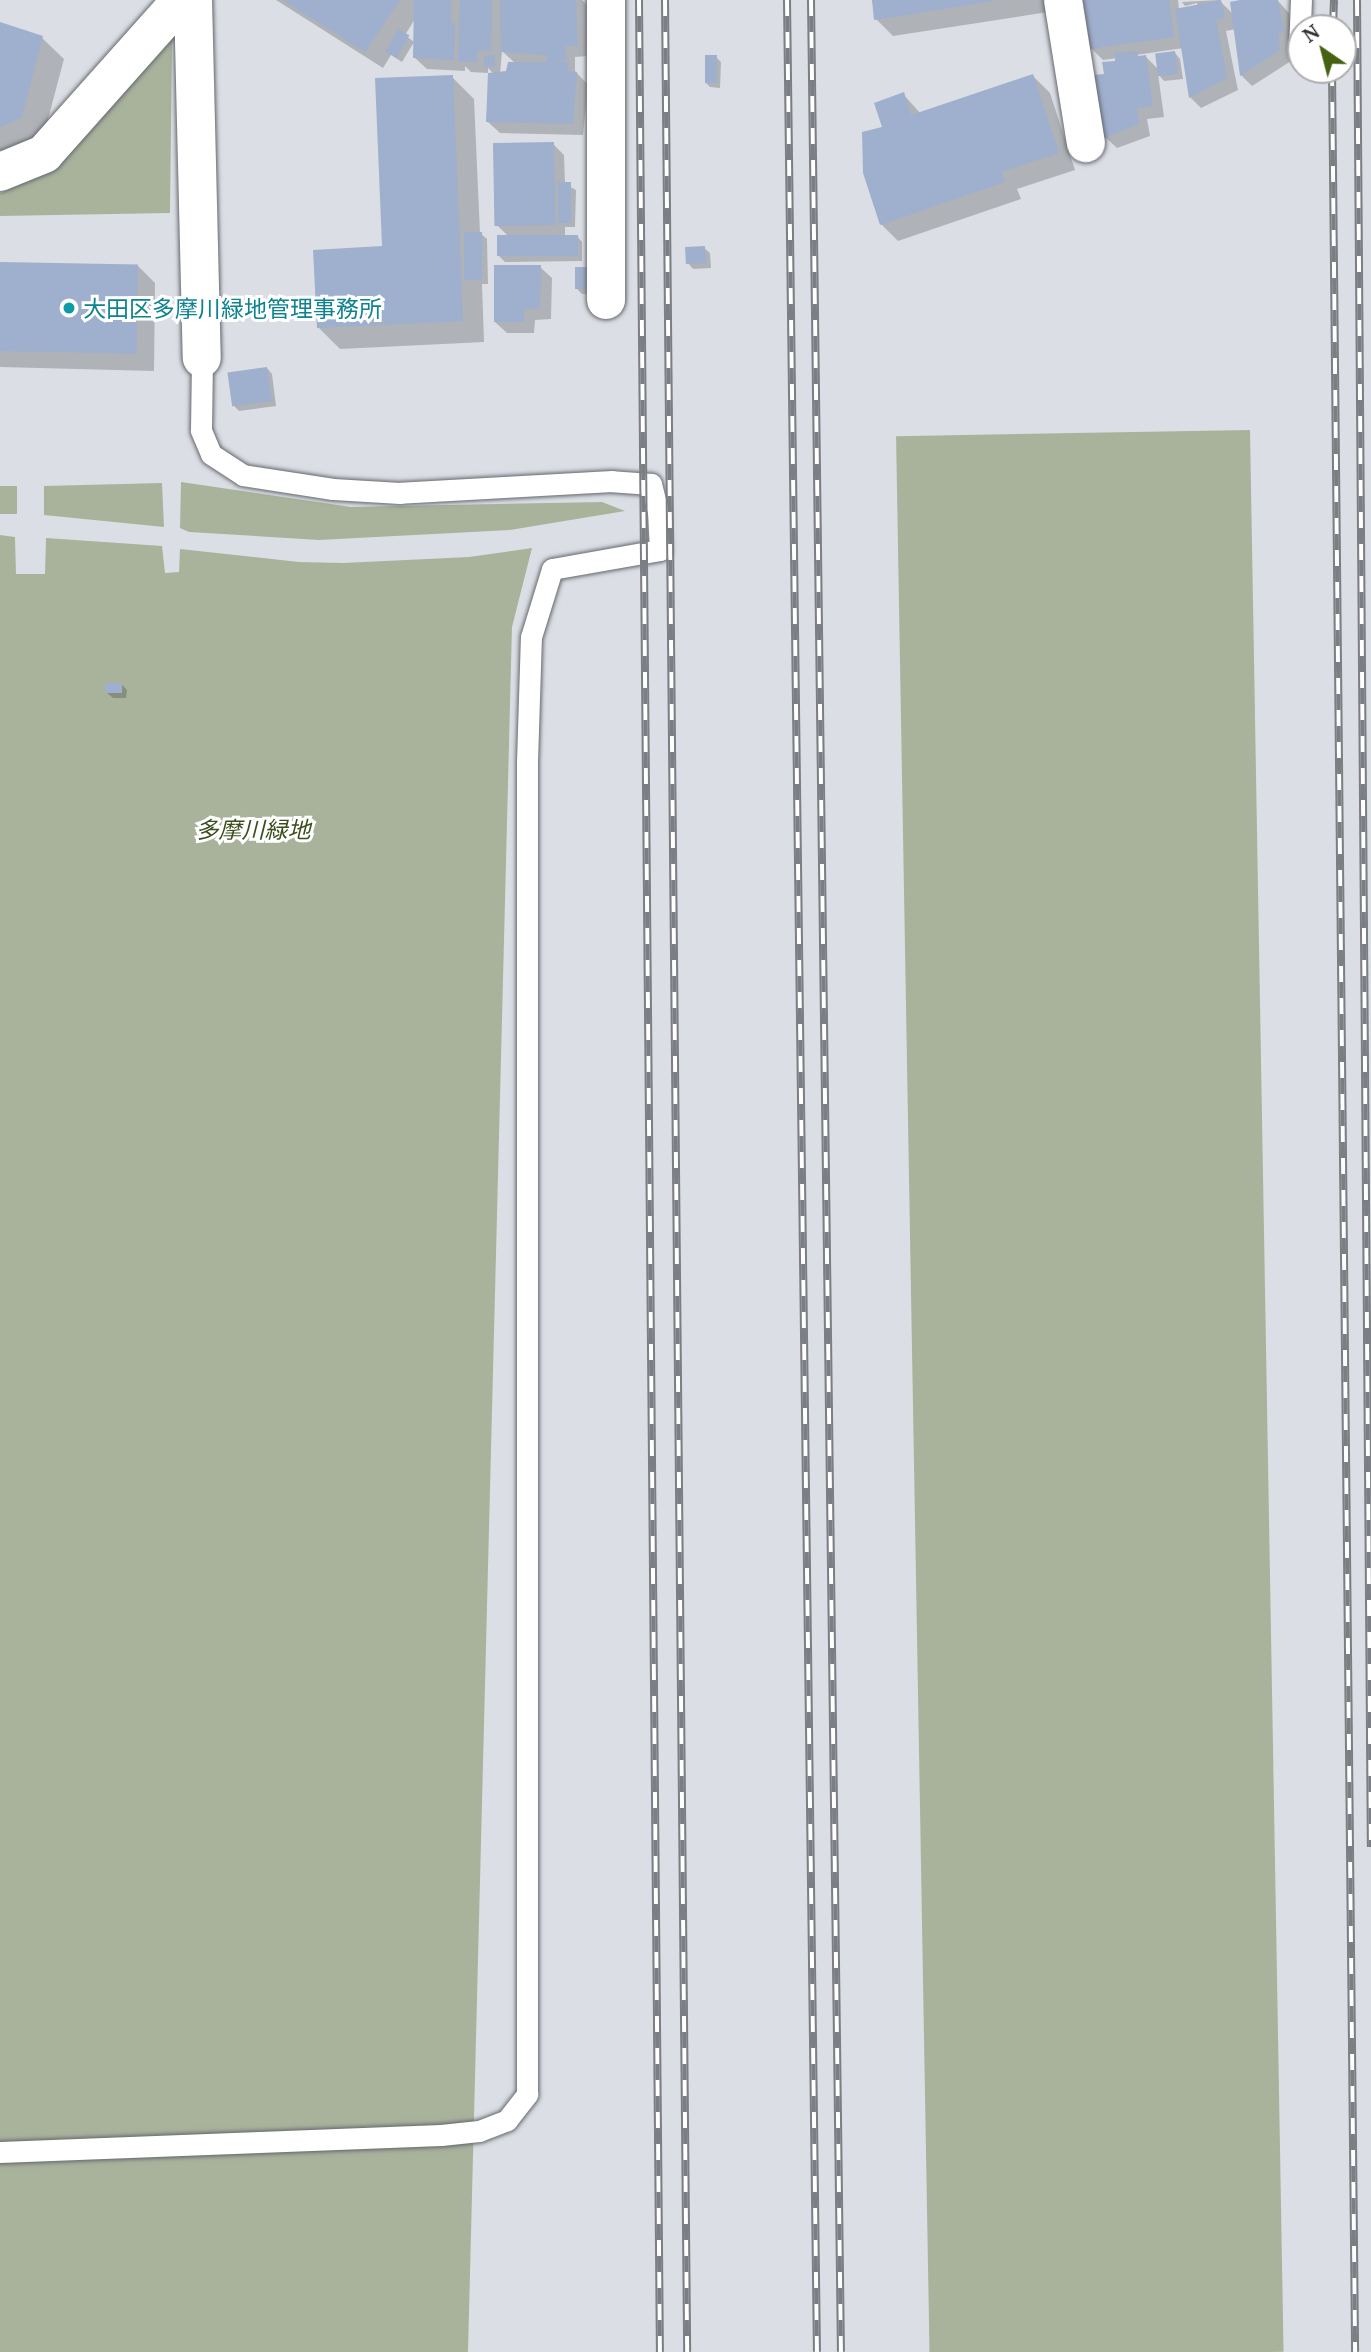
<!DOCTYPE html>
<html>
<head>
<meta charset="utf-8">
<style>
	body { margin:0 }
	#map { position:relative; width:1371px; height:2352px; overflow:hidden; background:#dbdfe5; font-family:"Noto Serif","Noto Sans JP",serif }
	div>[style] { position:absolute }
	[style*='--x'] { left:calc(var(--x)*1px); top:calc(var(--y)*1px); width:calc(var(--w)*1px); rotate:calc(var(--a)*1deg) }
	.green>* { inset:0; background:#a9b39c; transform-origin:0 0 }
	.shadow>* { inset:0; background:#0003 }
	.building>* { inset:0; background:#9fafce; transform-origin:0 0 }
	.roads { filter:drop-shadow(0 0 2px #65686d) drop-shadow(0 0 2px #65686d) }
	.service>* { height:21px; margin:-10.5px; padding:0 10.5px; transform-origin:10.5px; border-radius:10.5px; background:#fff }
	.minor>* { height:38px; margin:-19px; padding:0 19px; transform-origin:19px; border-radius:19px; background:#fff }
	.rail>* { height:8px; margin-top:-4px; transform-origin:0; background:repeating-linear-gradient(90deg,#fff 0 16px,#7b7e82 0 32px); box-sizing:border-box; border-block:2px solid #7b7e82 }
	.dots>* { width:19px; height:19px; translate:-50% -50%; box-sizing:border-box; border:4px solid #fff; border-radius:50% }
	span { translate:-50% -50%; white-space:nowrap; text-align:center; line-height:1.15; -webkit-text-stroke:6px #fff; paint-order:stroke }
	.culture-label { font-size:23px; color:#0d838f }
	.left { translate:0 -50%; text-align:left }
	.park-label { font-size:23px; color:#3b4d1b; font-style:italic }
	.north { position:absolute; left:1287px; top:14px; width:70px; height:70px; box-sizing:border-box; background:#fff; border:2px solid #adadae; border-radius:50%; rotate:325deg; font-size:19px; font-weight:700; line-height:28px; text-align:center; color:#313234 }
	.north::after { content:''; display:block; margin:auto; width:24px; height:32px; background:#466111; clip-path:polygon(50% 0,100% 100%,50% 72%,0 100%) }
</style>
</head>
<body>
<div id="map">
	<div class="green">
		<i style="clip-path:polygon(172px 39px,170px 213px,0 216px,0 193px,57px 168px)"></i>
		<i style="left:1250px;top:430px;width:1922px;height:354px;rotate:89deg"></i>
		<i style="clip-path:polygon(181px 482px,351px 507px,602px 502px,625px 511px,510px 530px,319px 540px,189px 532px,180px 528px)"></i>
		<i style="clip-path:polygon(162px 483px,164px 527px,44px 515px,44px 486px)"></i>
		<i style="left:0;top:486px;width:17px;height:28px"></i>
		<i style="clip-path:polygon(0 535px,15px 537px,16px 574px,45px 574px,46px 538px,162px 546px,165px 573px,179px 572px,180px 549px,299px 562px,343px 563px,469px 557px,532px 548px,512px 627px,468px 2352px,0 2352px)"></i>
	</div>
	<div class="shadow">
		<i style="clip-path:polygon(evenodd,276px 0,582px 0,587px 5px,588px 56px,575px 57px,575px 71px,588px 85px,583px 135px,500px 133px,488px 122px,494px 74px,488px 68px,488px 73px,471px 72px,465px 66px,465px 71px,427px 69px,415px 58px,415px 19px,405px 35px,414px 42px,402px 62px,391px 55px,383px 68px,276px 0,502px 51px,515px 63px,508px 73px,500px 74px,502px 51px)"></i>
		<i style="clip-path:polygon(872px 0,1046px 0,1048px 12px,893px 36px,876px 19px)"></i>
		<i style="clip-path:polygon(1085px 0,1178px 0,1179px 10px,1198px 7px,1197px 3px,1185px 6px,1182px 2px,1219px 0,1234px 15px,1251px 0,1278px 1px,1289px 13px,1295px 43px,1289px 45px,1291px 61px,1252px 86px,1241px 75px,1236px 29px,1226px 31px,1238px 90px,1201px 108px,1190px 97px,1183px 48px,1136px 55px,1136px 58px,1146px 57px,1159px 70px,1175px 53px,1180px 59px,1183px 79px,1164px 81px,1158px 74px,1164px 117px,1147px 119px,1150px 136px,1117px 148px,1105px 137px,1106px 76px,1117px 62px,1117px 58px,1103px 60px,1091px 48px)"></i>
		<i style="clip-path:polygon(0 24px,42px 38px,64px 59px,43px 138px,0 159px)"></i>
		<i style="clip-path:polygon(716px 57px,721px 62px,720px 88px,710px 87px,705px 82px)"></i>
		<i style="clip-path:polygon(1033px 76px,1050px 93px,1075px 170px,1017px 189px,1021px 199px,898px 241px,881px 224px,903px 94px,921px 114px)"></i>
		<i style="clip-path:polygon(452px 77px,474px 99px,480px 233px,487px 239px,488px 284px,482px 284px,484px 342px,340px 349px,318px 327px,384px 248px)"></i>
		<i style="clip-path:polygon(553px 144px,564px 155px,565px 184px,576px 190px,575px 227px,565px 227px,565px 237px,577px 236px,582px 242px,582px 261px,505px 262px,499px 256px,509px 237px,497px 225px)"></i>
		<i style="clip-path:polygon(704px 248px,710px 253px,711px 268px,693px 269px,688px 263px)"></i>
		<i style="clip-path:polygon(0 264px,138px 266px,155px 283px,154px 371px,0 367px)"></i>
		<i style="clip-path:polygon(540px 267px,552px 278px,551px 319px,535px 320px,534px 333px,507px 333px,495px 322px)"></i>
		<i style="clip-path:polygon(594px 274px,595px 294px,582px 294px,577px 289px)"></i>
		<i style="clip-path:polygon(267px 368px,272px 374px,276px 406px,239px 411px,234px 406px)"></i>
		<i style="clip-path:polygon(121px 684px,127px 690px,126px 698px,113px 698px,107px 693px)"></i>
	</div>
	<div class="building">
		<i style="clip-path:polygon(283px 0,400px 0,365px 52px)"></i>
		<i style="clip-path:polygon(414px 0,451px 0,451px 23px,455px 23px,454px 60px,413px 58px)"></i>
		<i style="clip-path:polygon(460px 0,492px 0,491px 51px,478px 50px,477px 62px,458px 62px)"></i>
		<i style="clip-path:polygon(500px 0,576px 0,578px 46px,565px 46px,567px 60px,550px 61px,569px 62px,567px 71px,577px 72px,573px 124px,486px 122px,488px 73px,506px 71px,508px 62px,547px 62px,546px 55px,501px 52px)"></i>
		<i style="clip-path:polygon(872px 0,993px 0,993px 1px,874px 20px)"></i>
		<i style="clip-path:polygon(1083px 0,1169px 0,1174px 37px,1090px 49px)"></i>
		<i style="clip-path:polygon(1221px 0,1225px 18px,1216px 20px,1227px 78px,1189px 98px,1175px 9px)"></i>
		<i style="clip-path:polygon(1240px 0,1278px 0,1284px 31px,1278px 34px,1280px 50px,1240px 76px,1230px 2px)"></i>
		<i style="clip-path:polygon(0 22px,43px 36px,22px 117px,0 127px)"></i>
		<i style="left:398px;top:29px;width:13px;height:26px;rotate:29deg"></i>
		<i style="clip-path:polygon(1138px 51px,1138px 56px,1146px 55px,1153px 106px,1137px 108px,1139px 124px,1104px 138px,1094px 75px,1104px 74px,1102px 62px,1115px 61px,1115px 53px)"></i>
		<i style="left:1175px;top:51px;width:23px;height:20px;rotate:83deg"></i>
		<i style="clip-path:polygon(495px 55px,495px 67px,485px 67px,484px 56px)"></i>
		<i style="left:705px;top:55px;width:12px;height:28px"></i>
		<i style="clip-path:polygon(1033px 74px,1059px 153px,1001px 172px,1005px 182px,880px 225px,863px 173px,862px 132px,882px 127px,874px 103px,904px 92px,911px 115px)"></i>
		<i style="clip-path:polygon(453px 75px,463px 321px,317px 328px,313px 250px,382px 246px,375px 78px)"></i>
		<i style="left:554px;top:142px;width:83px;height:61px;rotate:89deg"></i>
		<i style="left:558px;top:182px;width:13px;height:41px"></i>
		<i style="left:464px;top:232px;width:18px;height:48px"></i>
		<i style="left:578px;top:235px;width:21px;height:81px;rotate:90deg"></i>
		<i style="left:705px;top:246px;width:17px;height:20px;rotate:87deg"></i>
		<i style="left:0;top:262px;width:138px;height:89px;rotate:1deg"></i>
		<i style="clip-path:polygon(494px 265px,541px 265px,540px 308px,524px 309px,524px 322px,494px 322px)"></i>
		<i style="left:575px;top:267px;width:15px;height:22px"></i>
		<i style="left:267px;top:367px;width:34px;height:40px;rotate:82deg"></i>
		<i style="left:105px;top:683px;width:17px;height:10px"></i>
	</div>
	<div class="roads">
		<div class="service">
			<i style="--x:1299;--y:51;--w:51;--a:-87.8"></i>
			<i style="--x:0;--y:2152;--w:441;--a:-2.2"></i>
			<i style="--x:441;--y:2135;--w:38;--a:-6"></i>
			<i style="--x:479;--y:2131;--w:30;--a:-21"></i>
			<i style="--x:507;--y:2120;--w:33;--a:-52"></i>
			<i style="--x:527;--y:2094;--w:1332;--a:-90"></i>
			<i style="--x:527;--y:762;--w:125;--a:-88.2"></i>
			<i style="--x:531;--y:637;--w:71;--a:-72.8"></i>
			<i style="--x:552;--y:569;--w:110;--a:-10"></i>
			<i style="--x:660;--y:550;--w:38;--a:-93"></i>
			<i style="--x:658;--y:512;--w:29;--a:-104"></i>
			<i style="--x:651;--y:484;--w:39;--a:-176"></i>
			<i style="--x:612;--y:481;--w:212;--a:176.8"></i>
			<i style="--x:400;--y:493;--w:67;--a:-176.6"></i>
			<i style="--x:333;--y:489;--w:91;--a:-171.2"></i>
			<i style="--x:243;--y:475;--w:38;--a:-147"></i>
			<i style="--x:211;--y:454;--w:26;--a:-113"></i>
			<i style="--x:201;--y:430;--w:72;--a:-89.2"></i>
		</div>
		<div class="minor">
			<i style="--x:193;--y:0;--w:358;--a:88.6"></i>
			<i style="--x:606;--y:0;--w:300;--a:90"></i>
			<i style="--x:1063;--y:0;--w:145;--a:80.9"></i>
			<i style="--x:0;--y:172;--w:48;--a:-22.2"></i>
			<i style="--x:44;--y:154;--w:206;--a:-48.3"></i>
		</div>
	</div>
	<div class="rail">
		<i style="--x:639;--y:0;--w:2352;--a:89.49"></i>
		<i style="--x:665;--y:0;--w:2352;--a:89.46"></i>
		<i style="--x:787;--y:0;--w:2352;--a:89.27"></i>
		<i style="--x:811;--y:0;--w:2352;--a:89.27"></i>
		<i style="--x:1357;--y:0;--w:1847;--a:89.57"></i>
		<i style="--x:1333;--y:28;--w:28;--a:-88"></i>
		<i style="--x:1332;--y:70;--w:2282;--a:89.42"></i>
	</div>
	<div class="dots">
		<i style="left:69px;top:308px;background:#0f9aa8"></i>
	</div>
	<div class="culture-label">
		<span class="left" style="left:83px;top:308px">大田区多摩川緑地管理事務所</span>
	</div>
	<div class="park-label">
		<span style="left:253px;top:829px">多摩川緑地</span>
	</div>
	<div class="north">N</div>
</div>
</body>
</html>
